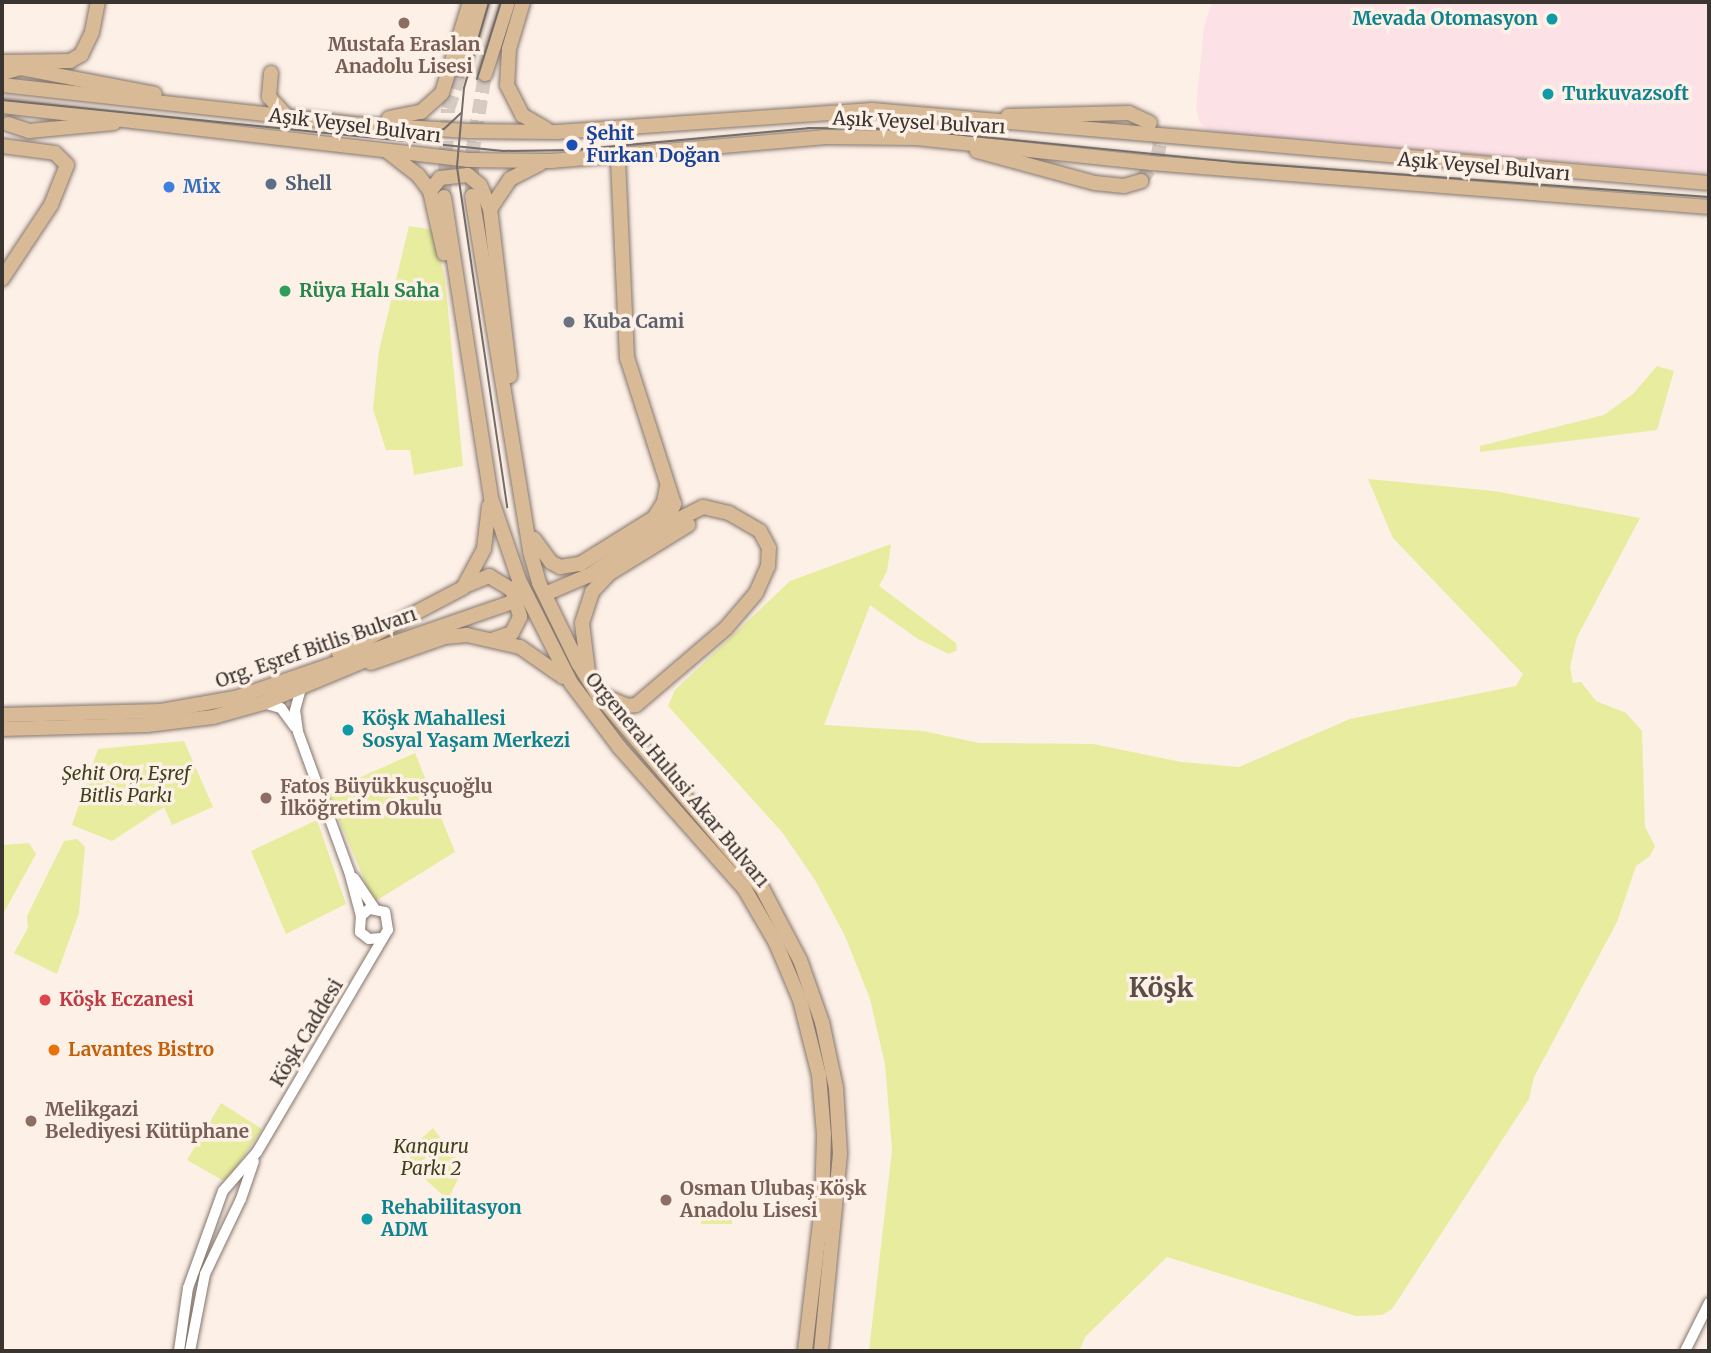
<!DOCTYPE html>
<html>
<head>
<meta charset="utf-8">
<style>
	body { margin:0 }
	#map { position:relative; width:1711px; height:1353px; overflow:hidden; background:#fdf0e7; font-family:Merriweather,serif }
	div>[style] { position:absolute }
	[style*='--x'] { left:calc(var(--x)*1px); top:calc(var(--y)*1px); width:calc(var(--w)*1px); rotate:calc(var(--a)*1deg) }
	.commercial>* { inset:0; background:#fce1e7 }
	.green>* { inset:0; background:#e7ec9e; transform-origin:0 0 }
	.major-tunnel>* { height:14px; margin-top:-7px; transform-origin:0; background:repeating-linear-gradient(90deg,#d6cbc3 0 14px,transparent 0 21px) }
	.roads { filter:drop-shadow(0 0 2px #84766c) drop-shadow(0 0 2px #84766c) }
	.minor>* { height:10px; margin:-5px; padding:0 5px; transform-origin:5px; border-radius:5px; background:#fff }
	.major>* { height:14px; margin:-7px; padding:0 7px; transform-origin:7px; border-radius:7px; background:#d8ba97 }
	.tram>* { height:2px; margin:-1px; padding:0 1px; transform-origin:1px; border-radius:1px; background:#746c67 }
	.dots>* { width:19px; height:19px; translate:-50% -50%; box-sizing:border-box; border:4px solid #fdf0e7; border-radius:50% }
	span { translate:-50% -50%; white-space:nowrap; text-align:center; line-height:1.15; -webkit-text-stroke:7px #fdf0e7; paint-order:stroke }
	.culture-label { font-size:19px; color:#0d838f; font-weight:700 }
	.right { translate:-100% -50%; text-align:right }
	.left { translate:0 -50%; text-align:left }
	.education-label { font-size:19px; color:#785e54; font-weight:700 }
	.street-label { font-size:19px; color:#3b3531 }
	.transit-label { font-size:19px; color:#164399; font-weight:700 }
	.service-label { font-size:19px; color:#4e5e75; font-weight:700 }
	.shop-label { font-size:19px; color:#366cbe; font-weight:700 }
	.leisure-label { font-size:19px; color:#27864d; font-weight:700 }
	.worship-label { font-size:19px; color:#5b616d; font-weight:700 }
	.park-label { font-size:19px; color:#3e401c; font-style:italic }
	.health-label { font-size:19px; color:#be3a42; font-weight:700 }
	.food-label { font-size:19px; color:#c56008; font-weight:700 }
	.district-label { font-size:26px; color:#5a4d44; font-weight:700 }
	.frame { position:absolute; inset:0; border:4px solid #3b3531; pointer-events:none }
</style>
</head>
<body>
<div id="map">
	<div class="commercial">
		<i style="clip-path:polygon(1212px 2px,1709px 2px,1708px 173px,1211px 135px,1199px 121px,1196px 108px,1204px 27px)"></i>
	</div>
	<div class="green">
		<i style="clip-path:polygon(409px 226px,434px 230px,445px 279px,463px 466px,414px 475px,410px 450px,386px 450px,373px 409px,379px 351px)"></i>
		<i style="clip-path:polygon(1657px 366px,1674px 371px,1657px 430px,1480px 452px,1480px 446px,1604px 415px,1633px 394px)"></i>
		<i style="clip-path:polygon(1368px 479px,1494px 491px,1640px 518px,1577px 637px,1570px 667px,1573px 683px,1581px 682px,1596px 701px,1626px 713px,1642px 731px,1645px 827px,1655px 846px,1650px 856px,1636px 866px,1617px 922px,1534px 1077px,1529px 1099px,1392px 1309px,1382px 1315px,1356px 1316px,1167px 1257px,1085px 1337px,1079px 1351px,869px 1351px,892px 1150px,885px 1064px,870px 999px,845px 936px,815px 880px,782px 832px,668px 706px,675px 690px,790px 581px,891px 544px,887px 571px,879px 586px,956px 643px,957px 650px,949px 654px,918px 639px,870px 605px,824px 725px,923px 731px,979px 743px,1093px 744px,1181px 762px,1239px 767px,1350px 719px,1516px 686px,1523px 674px,1393px 538px)"></i>
		<i style="clip-path:polygon(184px 741px,213px 807px,172px 825px,164px 807px,112px 841px,72px 825px,98px 749px)"></i>
		<i style="clip-path:polygon(415px 753px,455px 852px,374px 902px,327px 792px)"></i>
		<i style="clip-path:polygon(317px 820px,346px 904px,286px 934px,251px 851px)"></i>
		<i style="clip-path:polygon(77px 839px,85px 847px,79px 913px,57px 974px,14px 953px,28px 928px,27px 916px,64px 841px)"></i>
		<i style="clip-path:polygon(29px 843px,36px 854px,2px 916px,2px 845px)"></i>
		<i style="clip-path:polygon(221px 1103px,262px 1129px,230px 1177px,222px 1180px,187px 1160px)"></i>
		<i style="clip-path:polygon(433px 1128px,463px 1168px,448px 1200px,401px 1157px)"></i>
		<i style="left:732px;top:1208px;width:16px;height:31px;rotate:90deg"></i>
	</div>
	<div class="major-tunnel">
		<i style="--x:1141;--y:181;--w:27;--a:-54"></i>
		<i style="--x:1157;--y:159;--w:16;--a:-79"></i>
		<i style="--x:1160;--y:143;--w:17;--a:-114"></i>
		<i style="--x:472;--y:196;--w:41;--a:-90"></i>
		<i style="--x:472;--y:155;--w:82;--a:-80.9"></i>
		<i style="--x:444;--y:197;--w:88;--a:-87.4"></i>
		<i style="--x:448;--y:109;--w:42;--a:-70.7"></i>
	</div>
	<div class="roads">
		<div class="minor">
			<i style="--x:301;--y:688;--w:23;--a:105"></i>
			<i style="--x:295;--y:710;--w:22;--a:82"></i>
			<i style="--x:298;--y:732;--w:148;--a:69.9"></i>
			<i style="--x:349;--y:871;--w:47;--a:75.1"></i>
			<i style="--x:263;--y:703;--w:19;--a:16"></i>
			<i style="--x:281;--y:708;--w:24;--a:54"></i>
			<i style="--x:354;--y:878;--w:36;--a:56"></i>
			<i style="--x:179;--y:1351;--w:64;--a:-81.9"></i>
			<i style="--x:188;--y:1288;--w:103;--a:-70.2"></i>
			<i style="--x:223;--y:1191;--w:52;--a:-48.9"></i>
			<i style="--x:257;--y:1152;--w:258;--a:-59.5"></i>
			<i style="--x:388;--y:930;--w:18;--a:-99"></i>
			<i style="--x:385;--y:912;--w:16;--a:-169"></i>
			<i style="--x:369;--y:909;--w:11;--a:139"></i>
			<i style="--x:361;--y:916;--w:16;--a:94"></i>
			<i style="--x:360;--y:932;--w:11;--a:38"></i>
			<i style="--x:369;--y:939;--w:12;--a:-5"></i>
			<i style="--x:190;--y:1351;--w:78;--a:-79"></i>
			<i style="--x:205;--y:1274;--w:83;--a:-64.4"></i>
			<i style="--x:241;--y:1199;--w:40;--a:-71.1"></i>
			<i style="--x:1685;--y:1351;--w:54;--a:-63.4"></i>
		</div>
		<div class="major">
			<i style="--x:523;--y:2;--w:49;--a:106.6"></i>
			<i style="--x:509;--y:49;--w:36;--a:93"></i>
			<i style="--x:507;--y:85;--w:34;--a:63"></i>
			<i style="--x:522;--y:115;--w:28;--a:30"></i>
			<i style="--x:2;--y:62;--w:68;--a:-0.8"></i>
			<i style="--x:70;--y:61;--w:13;--a:-29"></i>
			<i style="--x:81;--y:55;--w:25;--a:-64"></i>
			<i style="--x:92;--y:32;--w:31;--a:-79"></i>
			<i style="--x:462;--y:69;--w:70;--a:-73.4"></i>
			<i style="--x:3;--y:73;--w:18;--a:-16"></i>
			<i style="--x:20;--y:68;--w:137;--a:10.9"></i>
			<i style="--x:271;--y:73;--w:24;--a:95"></i>
			<i style="--x:269;--y:97;--w:26;--a:47"></i>
			<i style="--x:485;--y:74;--w:76;--a:-72.3"></i>
			<i style="--x:2;--y:85;--w:354;--a:6.3"></i>
			<i style="--x:354;--y:124;--w:115;--a:3.5"></i>
			<i style="--x:469;--y:131;--w:88;--a:0.7"></i>
			<i style="--x:557;--y:132;--w:316;--a:-4"></i>
			<i style="--x:872;--y:110;--w:840;--a:4.98"></i>
			<i style="--x:2;--y:106;--w:469;--a:6.6"></i>
			<i style="--x:468;--y:160;--w:83;--a:0.7"></i>
			<i style="--x:551;--y:161;--w:273;--a:-5"></i>
			<i style="--x:823;--y:137;--w:93;--a:0.6"></i>
			<i style="--x:916;--y:138;--w:236;--a:6.1"></i>
			<i style="--x:1151;--y:163;--w:560;--a:4.51"></i>
			<i style="--x:1008;--y:116;--w:121;--a:-1.4"></i>
			<i style="--x:1129;--y:113;--w:23;--a:25"></i>
			<i style="--x:389;--y:118;--w:33;--a:-11"></i>
			<i style="--x:421;--y:112;--w:28;--a:-42"></i>
			<i style="--x:442;--y:93;--w:95;--a:-72.9"></i>
			<i style="--x:8;--y:124;--w:22;--a:18"></i>
			<i style="--x:29;--y:131;--w:85;--a:-5.4"></i>
			<i style="--x:2;--y:146;--w:53;--a:7.5"></i>
			<i style="--x:55;--y:153;--w:17;--a:45"></i>
			<i style="--x:67;--y:165;--w:43;--a:111.8"></i>
			<i style="--x:51;--y:205;--w:89;--a:123.5"></i>
			<i style="--x:387;--y:151;--w:39;--a:38"></i>
			<i style="--x:418;--y:175;--w:20;--a:53"></i>
			<i style="--x:430;--y:191;--w:64;--a:77.3"></i>
			<i style="--x:977;--y:151;--w:122;--a:15.2"></i>
			<i style="--x:1095;--y:183;--w:29;--a:6"></i>
			<i style="--x:1124;--y:186;--w:18;--a:-16"></i>
			<i style="--x:430;--y:191;--w:16;--a:-52"></i>
			<i style="--x:440;--y:178;--w:28;--a:-6"></i>
			<i style="--x:468;--y:175;--w:16;--a:40"></i>
			<i style="--x:480;--y:185;--w:26;--a:67"></i>
			<i style="--x:472;--y:196;--w:360;--a:80.7"></i>
			<i style="--x:530;--y:551;--w:33;--a:74"></i>
			<i style="--x:539;--y:583;--w:89;--a:64"></i>
			<i style="--x:578;--y:663;--w:36;--a:58"></i>
			<i style="--x:597;--y:693;--w:255;--a:49.8"></i>
			<i style="--x:762;--y:888;--w:81;--a:62.2"></i>
			<i style="--x:800;--y:960;--w:66;--a:70.5"></i>
			<i style="--x:822;--y:1022;--w:67;--a:78"></i>
			<i style="--x:836;--y:1088;--w:66;--a:86.5"></i>
			<i style="--x:840;--y:1154;--w:198;--a:95.5"></i>
			<i style="--x:444;--y:197;--w:305;--a:81.1"></i>
			<i style="--x:491;--y:498;--w:87;--a:71.1"></i>
			<i style="--x:519;--y:580;--w:115;--a:63.2"></i>
			<i style="--x:571;--y:683;--w:81;--a:53"></i>
			<i style="--x:620;--y:748;--w:187;--a:48.5"></i>
			<i style="--x:744;--y:888;--w:64;--a:59.8"></i>
			<i style="--x:776;--y:943;--w:62;--a:67.2"></i>
			<i style="--x:800;--y:1000;--w:77;--a:75.8"></i>
			<i style="--x:819;--y:1075;--w:59;--a:85.2"></i>
			<i style="--x:824;--y:1134;--w:72;--a:91.6"></i>
			<i style="--x:822;--y:1206;--w:146;--a:96.7"></i>
			<i style="--x:510;--y:376;--w:168;--a:-96.8"></i>
			<i style="--x:490;--y:209;--w:36;--a:-56"></i>
			<i style="--x:510;--y:179;--w:34;--a:-27"></i>
			<i style="--x:534;--y:539;--w:29;--a:54"></i>
			<i style="--x:551;--y:562;--w:10;--a:29"></i>
			<i style="--x:560;--y:567;--w:20;--a:-9"></i>
			<i style="--x:580;--y:564;--w:87;--a:-31.9"></i>
			<i style="--x:654;--y:518;--w:19;--a:-58"></i>
			<i style="--x:664;--y:502;--w:16;--a:-79"></i>
			<i style="--x:467;--y:585;--w:24;--a:-22"></i>
			<i style="--x:489;--y:576;--w:27;--a:31"></i>
			<i style="--x:512;--y:590;--w:28;--a:73"></i>
			<i style="--x:520;--y:617;--w:18;--a:117"></i>
			<i style="--x:512;--y:633;--w:18;--a:161"></i>
			<i style="--x:552;--y:591;--w:39;--a:-23"></i>
			<i style="--x:588;--y:576;--w:90;--a:-33.7"></i>
			<i style="--x:663;--y:526;--w:25;--a:-63"></i>
			<i style="--x:674;--y:504;--w:153;--a:-107.8"></i>
			<i style="--x:627;--y:358;--w:202;--a:-92.6"></i>
			<i style="--x:339;--y:653;--w:140;--a:-27.7"></i>
			<i style="--x:463;--y:588;--w:44;--a:-61.7"></i>
			<i style="--x:484;--y:549;--w:43;--a:-83.4"></i>
			<i style="--x:371;--y:663;--w:78;--a:-19.4"></i>
			<i style="--x:445;--y:637;--w:22;--a:-5"></i>
			<i style="--x:467;--y:635;--w:54;--a:12.8"></i>
			<i style="--x:520;--y:647;--w:52;--a:34.9"></i>
			<i style="--x:588;--y:672;--w:49;--a:-97"></i>
			<i style="--x:582;--y:623;--w:33;--a:-72"></i>
			<i style="--x:592;--y:592;--w:26;--a:-47"></i>
			<i style="--x:610;--y:573;--w:92;--a:-31.6"></i>
			<i style="--x:604;--y:696;--w:25;--a:23"></i>
			<i style="--x:627;--y:706;--w:9;--a:-6"></i>
			<i style="--x:636;--y:705;--w:118;--a:-40.5"></i>
			<i style="--x:726;--y:628;--w:46;--a:-49.4"></i>
			<i style="--x:756;--y:593;--w:30;--a:-66"></i>
			<i style="--x:768;--y:566;--w:18;--a:-87"></i>
			<i style="--x:769;--y:548;--w:19;--a:-118"></i>
			<i style="--x:760;--y:531;--w:36;--a:-150"></i>
			<i style="--x:729;--y:513;--w:27;--a:-167"></i>
			<i style="--x:703;--y:507;--w:42;--a:153.4"></i>
			<i style="--x:2;--y:715;--w:159;--a:-1.4"></i>
			<i style="--x:161;--y:711;--w:75;--a:-10"></i>
			<i style="--x:235;--y:698;--w:288;--a:-19.1"></i>
			<i style="--x:2;--y:729;--w:145;--a:-1.6"></i>
			<i style="--x:147;--y:725;--w:66;--a:-6.9"></i>
			<i style="--x:213;--y:717;--w:52;--a:-15.6"></i>
			<i style="--x:263;--y:703;--w:127;--a:-22.7"></i>
		</div>
	</div>
	<div class="tram">
		<i style="--x:489;--y:2;--w:90;--a:106.2"></i>
		<i style="--x:464;--y:88;--w:79;--a:95.1"></i>
		<i style="--x:457;--y:167;--w:344;--a:81.6"></i>
		<i style="--x:477;--y:79;--w:81;--a:-72.7"></i>
		<i style="--x:2;--y:100;--w:504;--a:5.81"></i>
		<i style="--x:503;--y:151;--w:70;--a:-0.8"></i>
		<i style="--x:573;--y:150;--w:236;--a:-5.3"></i>
		<i style="--x:808;--y:128;--w:95;--a:0.6"></i>
		<i style="--x:903;--y:129;--w:331;--a:5.7"></i>
		<i style="--x:1232;--y:162;--w:478;--a:4.2"></i>
		<i style="--x:410;--y:140;--w:36;--a:-18"></i>
		<i style="--x:444;--y:129;--w:23;--a:-43"></i>
	</div>
	<div class="dots">
		<i style="left:1552px;top:19px;background:#0f9aa8"></i>
		<i style="left:404px;top:23px;background:#8d6e63"></i>
		<i style="left:1548px;top:94px;background:#0f9aa8"></i>
		<i style="left:572px;top:145px;background:#1a4fb4"></i>
		<i style="left:271px;top:184px;background:#5c6f8a"></i>
		<i style="left:169px;top:187px;background:#3f7fe0"></i>
		<i style="left:285px;top:291px;background:#2e9e5b"></i>
		<i style="left:569px;top:322px;background:#6b7280"></i>
		<i style="left:348px;top:730px;background:#0f9aa8"></i>
		<i style="left:266px;top:798px;background:#8d6e63"></i>
		<i style="left:45px;top:1000px;background:#e0444e"></i>
		<i style="left:54px;top:1050px;background:#e8710a"></i>
		<i style="left:31px;top:1121px;background:#8d6e63"></i>
		<i style="left:666px;top:1200px;background:#8d6e63"></i>
		<i style="left:367px;top:1219px;background:#0f9aa8"></i>
	</div>
	<div class="culture-label">
		<span class="right" style="left:1538px;top:19px">Mevada Otomasyon</span>
		<span class="left" style="left:1562px;top:94px">Turkuvazsoft</span>
		<span class="left" style="left:362px;top:730px">Köşk Mahallesi<br>Sosyal Yaşam Merkezi</span>
		<span class="left" style="left:381px;top:1219px">Rehabilitasyon<br>ADM</span>
	</div>
	<div class="education-label">
		<span style="left:404px;top:56px">Mustafa Eraslan<br>Anadolu Lisesi</span>
		<span class="left" style="left:280px;top:798px">Fatoş Büyükkuşçuoğlu<br>İlköğretim Okulu</span>
		<span class="left" style="left:45px;top:1121px">Melikgazi<br>Belediyesi Kütüphane</span>
		<span class="left" style="left:680px;top:1200px">Osman Ulubaş Köşk<br>Anadolu Lisesi</span>
	</div>
	<div class="street-label">
		<span style="left:919px;top:123px;rotate:3deg">Aşık Veysel Bulvarı</span>
		<span style="left:355px;top:126px;rotate:7deg">Aşık Veysel Bulvarı</span>
		<span style="left:1484px;top:167px;rotate:5deg">Aşık Veysel Bulvarı</span>
		<span style="left:316px;top:648px;rotate:-19deg">Org. Eşref Bitlis Bulvarı</span>
		<span style="left:677px;top:780px;rotate:50deg">Orgeneral Hulusi Akar Bulvarı</span>
		<span style="left:307px;top:1033px;rotate:-59deg">Köşk Caddesi</span>
	</div>
	<div class="transit-label">
		<span class="left" style="left:586px;top:145px">Şehit<br>Furkan Doğan</span>
	</div>
	<div class="service-label">
		<span class="left" style="left:285px;top:184px">Shell</span>
	</div>
	<div class="shop-label">
		<span class="left" style="left:183px;top:187px">Mix</span>
	</div>
	<div class="leisure-label">
		<span class="left" style="left:299px;top:291px">Rüya Halı Saha</span>
	</div>
	<div class="worship-label">
		<span class="left" style="left:583px;top:322px">Kuba Cami</span>
	</div>
	<div class="park-label">
		<span style="left:126px;top:785px">Şehit Org. Eşref<br>Bitlis Parkı</span>
		<span style="left:431px;top:1158px">Kanguru<br>Parkı 2</span>
	</div>
	<div class="health-label">
		<span class="left" style="left:59px;top:1000px">Köşk Eczanesi</span>
	</div>
	<div class="food-label">
		<span class="left" style="left:68px;top:1050px">Lavantes Bistro</span>
	</div>
	<div class="district-label">
		<span style="left:1161px;top:988px">Köşk</span>
	</div>
	<div class="frame"></div>
</div>
</body>
</html>
